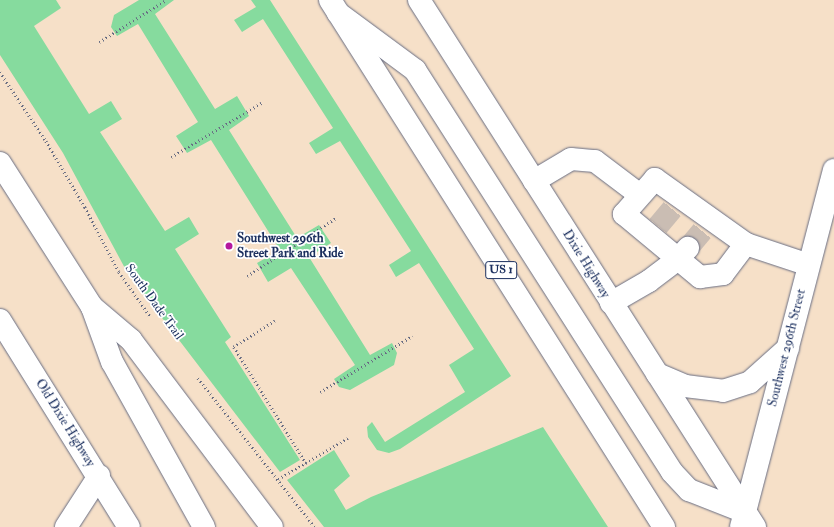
<!DOCTYPE html>
<html>
<head>
<meta charset="utf-8">
<style>
	body { margin:0 }
	#map { position:relative; width:834px; height:527px; overflow:hidden; background:#f6e0c8; font-family:"IM FELL Double Pica",serif }
	div>[style] { position:absolute }
	[style*='--x'] { left:calc(var(--x)*1px); top:calc(var(--y)*1px); width:calc(var(--w)*1px); rotate:calc(var(--a)*1deg) }
	.green>* { inset:0; background:#86db9e }
	.minor-tunnel>* { height:22px; margin-top:-11px; transform-origin:0; background:repeating-linear-gradient(90deg,#cabdb3 0 22px,transparent 0 33px) }
	.path>* { height:2.5px; margin-top:-1.25px; transform-origin:0; background:repeating-linear-gradient(90deg,#686d83 0 1px,transparent 0 4px) }
	.roads { filter:drop-shadow(0 0 1px #686d83) drop-shadow(0 0 1px #686d83) }
	.minor>* { height:22px; margin:-11px; padding:0 11px; transform-origin:11px; border-radius:11px; background:#fff }
	.highway>* { height:22px; margin:-11px; padding:0 11px; transform-origin:11px; border-radius:11px; background:#fff }
	.dots>* { width:11px; height:11px; translate:-50% -50%; box-sizing:border-box; border:2px solid #fff; border-radius:50% }
	span { translate:-50% -50%; white-space:nowrap; text-align:center; line-height:1.15; -webkit-text-stroke:3.5px #fff; paint-order:stroke }
	.shield-label span { padding:1px 3px; background:#fff; border:1px solid; border-radius:3px; -webkit-text-stroke-width:0 }
	.shield-label { font-size:12px; color:#1b2f5e; font-weight:700 }
	.poi-label { font-size:13px; color:#1b2f5e; font-weight:700 }
	.left { translate:0 -50%; text-align:left }
	.street-label { font-size:13px; color:#1b2f5e }
</style>
</head>
<body>
<div id="map">
	<div class="green">
		<i style="clip-path:polygon(0 0,56px 0,61px 8px,34px 26px,89px 114px,111px 101px,122px 119px,100px 132px,165px 231px,189px 217px,199px 234px,175px 249px,231px 337px,225px 342px,300px 460px,280px 472px,127px 272px,63px 153px,0 55px)"></i>
		<i style="clip-path:polygon(139px 0,174px 0,155px 14px,215px 109px,237px 96px,249px 116px,229px 130px,297px 238px,319px 225px,331px 243px,309px 257px,370px 355px,392px 343px,397px 353px,394px 365px,350px 390px,339px 387px,334px 379px,355px 365px,291px 268px,268px 282px,257px 263px,280px 250px,211px 140px,187px 153px,176px 136px,198px 122px,138px 24px,117px 36px,111px 27px,114px 15px)"></i>
		<i style="clip-path:polygon(251px 0,270px 0,511px 376px,400px 449px,389px 453px,377px 450px,368px 437px,367px 427px,372px 422px,385px 442px,465px 392px,449px 365px,474px 349px,419px 263px,396px 277px,389px 265px,411px 251px,340px 141px,316px 154px,309px 143px,333px 128px,263px 19px,242px 32px,234px 20px,256px 7px)"></i>
		<i style="clip-path:polygon(543px 427px,608px 527px,324px 527px,287px 480px,334px 450px,350px 476px,334px 490px,346px 510px,371px 497px)"></i>
	</div>
	<div class="minor-tunnel">
		<i style="--x:658;--y:226;--w:30;--a:-50"></i>
		<i style="--x:688;--y:248;--w:30;--a:-50"></i>
	</div>
	<div class="path">
		<i style="--x:99;--y:42;--w:79;--a:-32.1"></i>
		<i style="--x:0;--y:72;--w:83;--a:56.3"></i>
		<i style="--x:46;--y:141;--w:77;--a:59.4"></i>
		<i style="--x:85;--y:207;--w:73;--a:62.4"></i>
		<i style="--x:119;--y:272;--w:54;--a:54.8"></i>
		<i style="--x:171;--y:157;--w:107;--a:-30.9"></i>
		<i style="--x:247;--y:276;--w:106;--a:-33.1"></i>
		<i style="--x:275;--y:321;--w:49;--a:147.6"></i>
		<i style="--x:234;--y:347;--w:137;--a:58.2"></i>
		<i style="--x:198;--y:378;--w:189;--a:51.9"></i>
		<i style="--x:320;--y:392;--w:108;--a:-31.3"></i>
		<i style="--x:278;--y:479;--w:81;--a:-30.4"></i>
	</div>
	<div class="roads">
		<div class="minor">
			<i style="--x:0;--y:163;--w:171;--a:57.4"></i>
			<i style="--x:534;--y:181;--w:43;--a:-30.7"></i>
			<i style="--x:571;--y:159;--w:24;--a:5"></i>
			<i style="--x:595;--y:161;--w:56;--a:37.1"></i>
			<i style="--x:746;--y:244;--w:112;--a:-144.5"></i>
			<i style="--x:655;--y:179;--w:47;--a:131.5"></i>
			<i style="--x:624;--y:214;--w:99;--a:39.7"></i>
			<i style="--x:700;--y:277;--w:23;--a:-7"></i>
			<i style="--x:723;--y:274;--w:38;--a:-53"></i>
			<i style="--x:746;--y:244;--w:66;--a:18.4"></i>
			<i style="--x:611;--y:303;--w:44;--a:-30.1"></i>
			<i style="--x:649;--y:281;--w:36;--a:-37"></i>
			<i style="--x:678;--y:259;--w:15;--a:-48"></i>
			<i style="--x:0;--y:320;--w:244;--a:58.1"></i>
			<i style="--x:66;--y:527;--w:61;--a:-57.1"></i>
			<i style="--x:204;--y:527;--w:189;--a:-119.1"></i>
			<i style="--x:112;--y:362;--w:59;--a:-110"></i>
			<i style="--x:92;--y:307;--w:51;--a:40.2"></i>
			<i style="--x:131;--y:340;--w:234;--a:53"></i>
			<i style="--x:741;--y:527;--w:369;--a:-75.4"></i>
		</div>
		<div class="highway">
			<i style="--x:330;--y:0;--w:624;--a:57.63"></i>
			<i style="--x:419;--y:0;--w:625;--a:57.48"></i>
			<i style="--x:338;--y:13;--w:96;--a:36.5"></i>
			<i style="--x:415;--y:70;--w:477;--a:57.4"></i>
			<i style="--x:672;--y:472;--w:25;--a:47"></i>
			<i style="--x:689;--y:490;--w:60;--a:21.4"></i>
			<i style="--x:657;--y:374;--w:30;--a:23"></i>
			<i style="--x:685;--y:386;--w:38;--a:7"></i>
			<i style="--x:723;--y:391;--w:28;--a:-18"></i>
			<i style="--x:750;--y:382;--w:51;--a:-41.8"></i>
		</div>
	</div>
	<div class="dots">
		<i style="left:229px;top:246px;background:#b5179e"></i>
	</div>
	<div class="shield-label">
		<span style="left:501px;top:270px">US 1</span>
	</div>
	<div class="poi-label">
		<span class="left" style="left:237px;top:246px">Southwest 296th<br>Street Park and Ride</span>
	</div>
	<div class="street-label">
		<span style="left:586px;top:264px;rotate:58deg">Dixie Highway</span>
		<span style="left:154px;top:302px;rotate:54deg">South Dade Trail</span>
		<span style="left:787px;top:348px;rotate:-76deg">Southwest 296th Street</span>
		<span style="left:65px;top:423px;rotate:58deg">Old Dixie Highway</span>
	</div>
</div>
</body>
</html>
